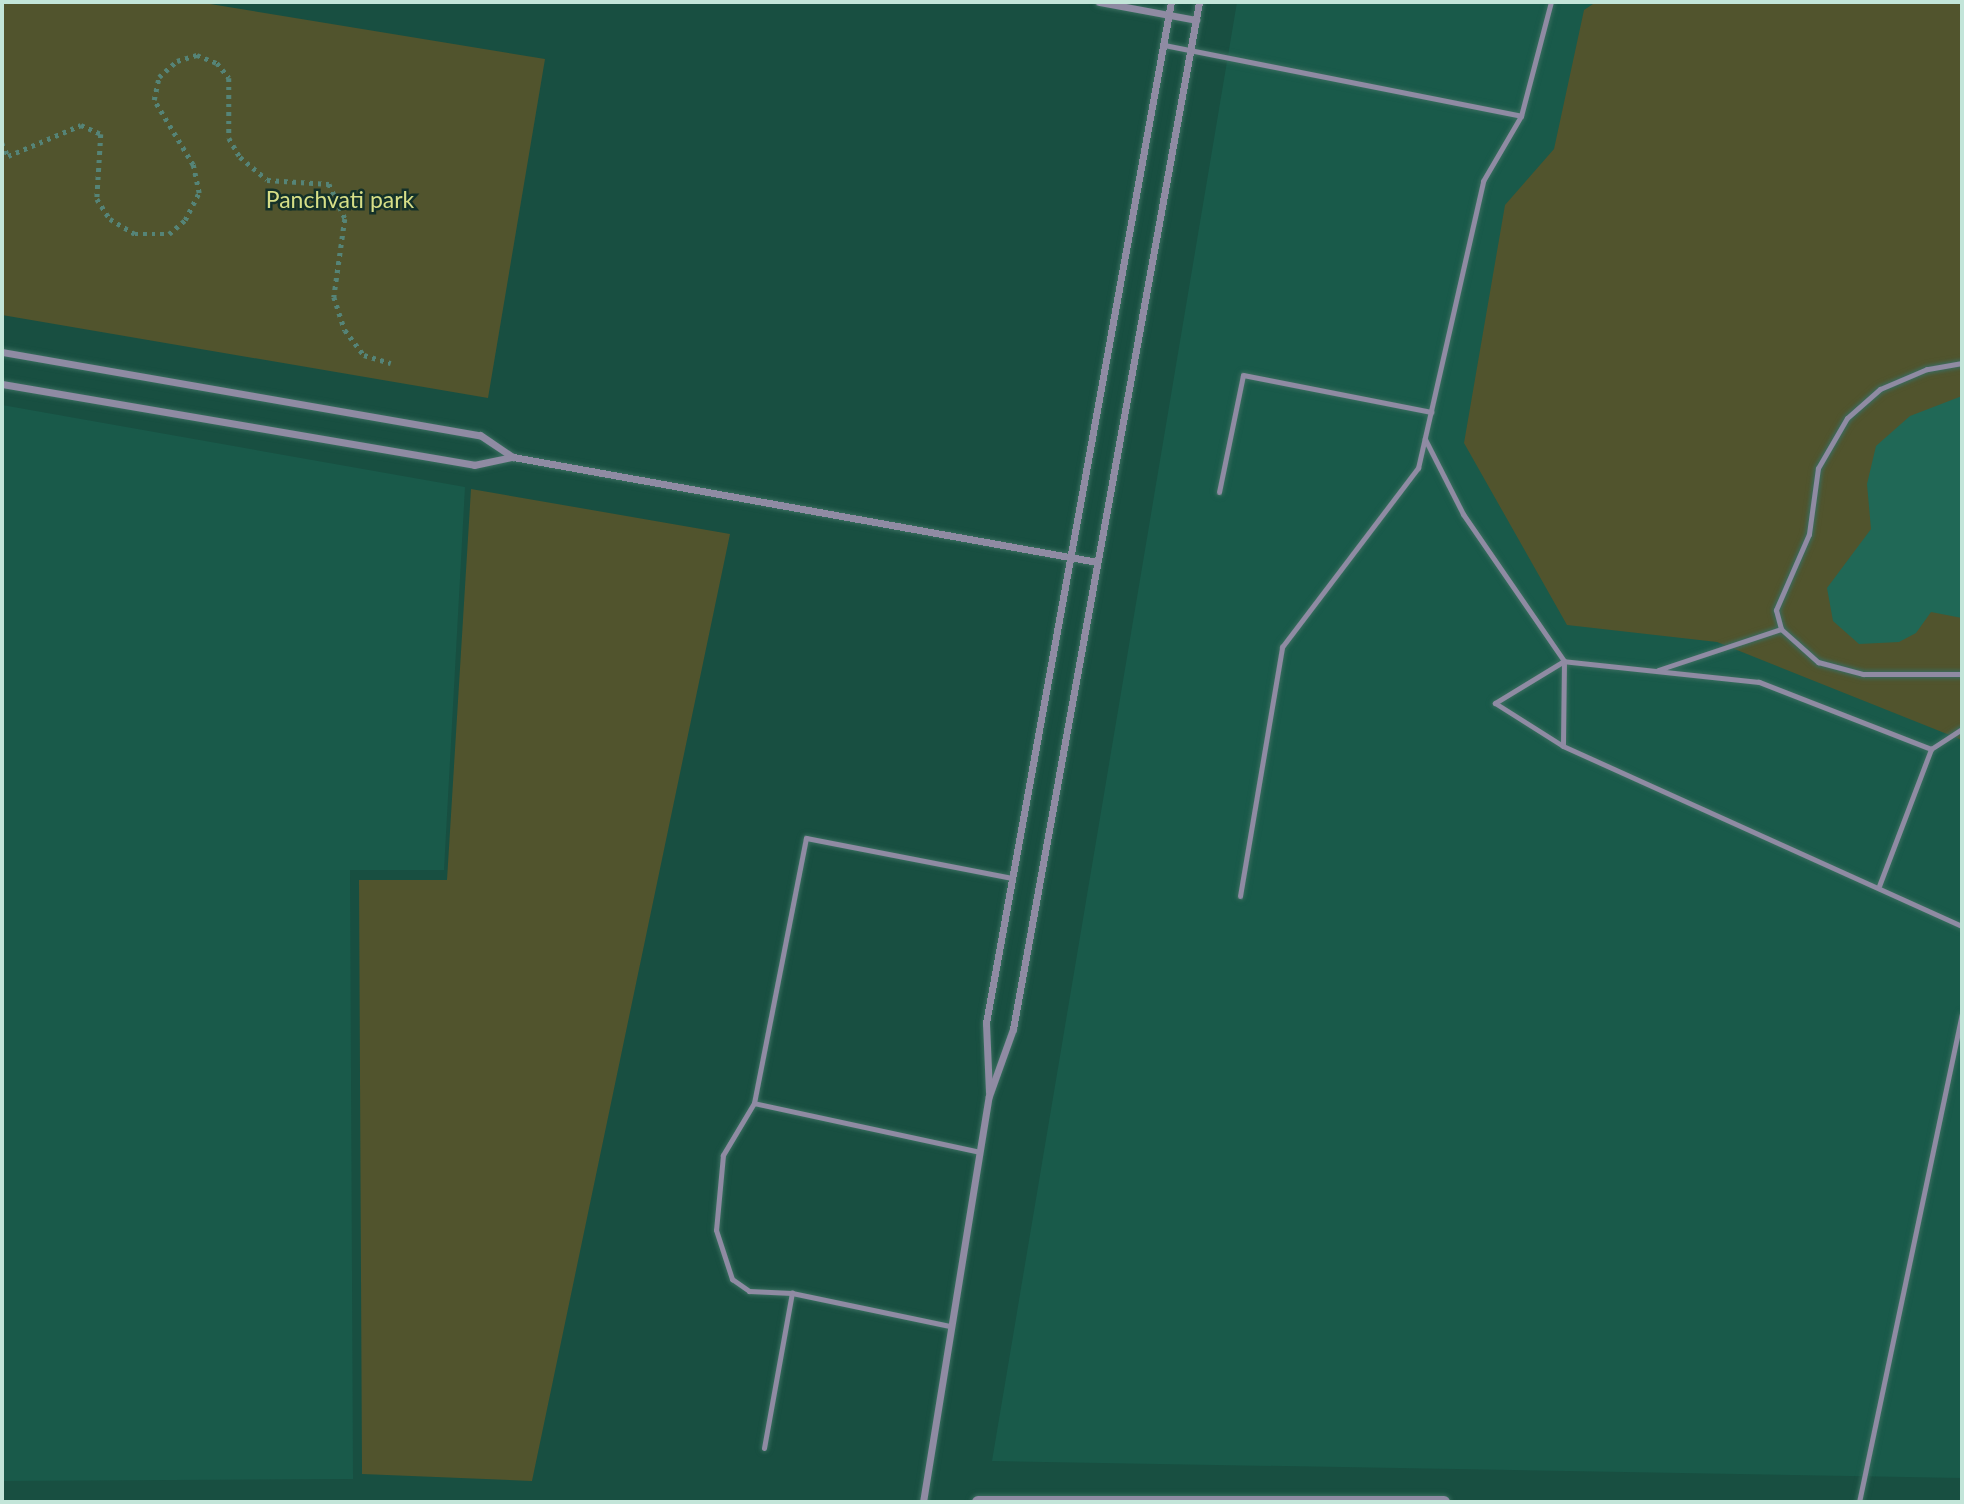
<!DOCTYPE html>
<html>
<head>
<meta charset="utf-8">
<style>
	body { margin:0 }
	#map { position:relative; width:1964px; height:1504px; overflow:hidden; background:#184f41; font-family:Lato,sans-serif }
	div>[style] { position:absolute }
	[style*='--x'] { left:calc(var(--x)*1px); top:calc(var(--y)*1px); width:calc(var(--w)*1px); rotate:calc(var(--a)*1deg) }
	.built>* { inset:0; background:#195a4a }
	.green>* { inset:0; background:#51542d }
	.building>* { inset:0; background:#206856 }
	.path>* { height:4.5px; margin-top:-2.25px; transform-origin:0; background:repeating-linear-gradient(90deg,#558477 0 3.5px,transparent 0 8.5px) }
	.roads { filter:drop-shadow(0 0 2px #3a6d5f) drop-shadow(0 0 2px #3a6d5f) }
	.service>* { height:5px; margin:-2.5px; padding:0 2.5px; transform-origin:2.5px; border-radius:2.5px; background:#8f8ba3 }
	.minor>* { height:7px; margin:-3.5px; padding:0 3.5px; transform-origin:3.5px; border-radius:3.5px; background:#8f8ba3 }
	.tertiary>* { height:12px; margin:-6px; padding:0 6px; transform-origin:6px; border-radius:6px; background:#8f8ba3 }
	span { translate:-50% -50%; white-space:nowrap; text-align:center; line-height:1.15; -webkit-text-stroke:5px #143129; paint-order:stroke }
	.park-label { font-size:23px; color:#d6de87 }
	.frame { position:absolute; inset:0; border:4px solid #c3e5d9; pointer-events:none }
</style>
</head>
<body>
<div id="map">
	<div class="built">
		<i style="clip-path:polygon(1237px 2px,1962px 2px,1962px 1478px,992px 1461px)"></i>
		<i style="clip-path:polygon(2px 405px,465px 487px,444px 870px,350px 870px,353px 1479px,2px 1481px)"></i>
	</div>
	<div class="green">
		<i style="clip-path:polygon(2px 2px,198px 2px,545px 59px,488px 398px,2px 315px)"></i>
		<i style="clip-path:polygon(1596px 2px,1962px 2px,1962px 740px,1717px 642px,1567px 625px,1464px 443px,1505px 205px,1554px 149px,1584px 10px)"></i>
		<i style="clip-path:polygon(471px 489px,730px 534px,532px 1481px,362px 1474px,359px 880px,447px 880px)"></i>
	</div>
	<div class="building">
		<i style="clip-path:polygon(1962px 396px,1962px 618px,1931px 612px,1916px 633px,1899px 642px,1859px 644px,1833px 621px,1827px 588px,1871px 529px,1867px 484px,1876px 446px,1910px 416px)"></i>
	</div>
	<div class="path">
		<i style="--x:2;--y:143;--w:14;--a:65"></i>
		<i style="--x:8;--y:156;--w:79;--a:-23"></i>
		<i style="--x:81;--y:125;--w:22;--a:24"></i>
		<i style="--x:101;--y:134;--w:65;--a:93.5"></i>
		<i style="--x:97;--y:199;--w:24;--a:57"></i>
		<i style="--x:110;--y:219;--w:29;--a:31"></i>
		<i style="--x:135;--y:234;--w:34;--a:0"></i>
		<i style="--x:169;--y:234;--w:21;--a:-41"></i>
		<i style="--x:185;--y:220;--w:30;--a:-63"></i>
		<i style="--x:199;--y:193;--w:29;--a:-102"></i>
		<i style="--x:193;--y:165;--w:76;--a:-121"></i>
		<i style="--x:154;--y:100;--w:24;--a:-78"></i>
		<i style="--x:159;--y:77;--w:24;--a:-42"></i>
		<i style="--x:177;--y:61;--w:21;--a:-17"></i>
		<i style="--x:197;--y:55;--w:22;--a:22"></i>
		<i style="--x:217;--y:63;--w:19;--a:51"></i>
		<i style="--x:229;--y:78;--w:60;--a:90"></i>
		<i style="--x:229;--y:138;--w:22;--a:60"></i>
		<i style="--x:240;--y:157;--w:35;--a:40"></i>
		<i style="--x:267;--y:180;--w:62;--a:3.7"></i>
		<i style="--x:329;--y:184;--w:38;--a:65"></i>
		<i style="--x:345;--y:219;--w:79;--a:98"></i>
		<i style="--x:334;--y:297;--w:35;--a:72"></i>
		<i style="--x:345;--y:330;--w:31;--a:53"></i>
		<i style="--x:364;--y:355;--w:28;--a:17"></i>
	</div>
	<div class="roads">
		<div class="service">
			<i style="--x:1164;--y:45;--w:364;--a:11.2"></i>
			<i style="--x:1962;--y:363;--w:36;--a:170"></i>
			<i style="--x:1927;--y:369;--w:51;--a:156.9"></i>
			<i style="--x:1880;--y:389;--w:44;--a:138.7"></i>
			<i style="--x:1847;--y:418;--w:58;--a:120.1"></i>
			<i style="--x:1818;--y:468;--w:67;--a:97.8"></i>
			<i style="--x:1809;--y:534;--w:83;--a:113.5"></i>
			<i style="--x:1776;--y:610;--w:20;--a:75"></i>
			<i style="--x:1781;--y:629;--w:50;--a:41.7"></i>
			<i style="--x:1818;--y:662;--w:47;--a:14.9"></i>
			<i style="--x:1863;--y:674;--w:99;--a:0"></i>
			<i style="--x:1425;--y:439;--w:84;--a:63.1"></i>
			<i style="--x:1463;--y:514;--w:178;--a:55.5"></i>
			<i style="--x:1564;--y:661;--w:84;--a:90.7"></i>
			<i style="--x:1219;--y:492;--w:119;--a:-78.4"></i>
			<i style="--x:1243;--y:375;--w:192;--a:11.1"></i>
			<i style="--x:1658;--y:670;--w:130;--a:-18.4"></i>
			<i style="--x:1931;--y:749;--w:37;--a:-33"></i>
			<i style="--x:1879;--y:886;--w:147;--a:-69.2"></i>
			<i style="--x:1931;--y:749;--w:185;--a:-158.7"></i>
			<i style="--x:1759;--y:682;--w:196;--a:-173.9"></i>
			<i style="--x:1564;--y:661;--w:81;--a:148.7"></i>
			<i style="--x:1495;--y:703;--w:80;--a:32.3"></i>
			<i style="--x:1563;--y:746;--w:438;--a:24.3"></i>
			<i style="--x:1240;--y:896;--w:253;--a:-80.4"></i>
			<i style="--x:1282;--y:647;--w:225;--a:-52.8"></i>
			<i style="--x:1418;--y:468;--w:294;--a:-77.2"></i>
			<i style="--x:1483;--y:181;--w:75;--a:-59.7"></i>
			<i style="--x:1521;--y:116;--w:118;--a:-75.3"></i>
			<i style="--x:754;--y:1103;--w:61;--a:120.8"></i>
			<i style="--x:723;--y:1155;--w:75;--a:95.3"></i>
			<i style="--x:716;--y:1230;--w:52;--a:71.9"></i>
			<i style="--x:732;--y:1279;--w:21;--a:35"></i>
			<i style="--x:749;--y:1291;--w:43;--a:2.7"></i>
			<i style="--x:980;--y:1152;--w:231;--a:-167.8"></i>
			<i style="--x:754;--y:1103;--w:270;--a:-78.9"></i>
			<i style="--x:806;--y:838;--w:210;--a:11"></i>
			<i style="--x:764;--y:1448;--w:158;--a:-79.8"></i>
			<i style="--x:792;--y:1293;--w:161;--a:11.8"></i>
			<i style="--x:1859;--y:1502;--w:498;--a:-78.1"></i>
		</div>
		<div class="minor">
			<i style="--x:1099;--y:2;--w:99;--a:10.5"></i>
			<i style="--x:2;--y:352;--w:485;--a:9.9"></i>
			<i style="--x:480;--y:435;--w:40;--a:34"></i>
			<i style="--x:2;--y:384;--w:479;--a:9.7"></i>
			<i style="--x:474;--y:465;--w:40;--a:-12"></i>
			<i style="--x:513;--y:457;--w:593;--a:10.19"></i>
			<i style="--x:989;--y:1092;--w:69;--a:-92.5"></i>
			<i style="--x:986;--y:1023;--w:1038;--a:-79.73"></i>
			<i style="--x:923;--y:1502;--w:411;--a:-80.8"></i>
			<i style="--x:989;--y:1096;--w:71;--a:-70.3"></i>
			<i style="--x:1013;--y:1029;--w:1044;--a:-79.73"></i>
		</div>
		<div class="tertiary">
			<i style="--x:978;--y:1502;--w:466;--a:0"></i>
		</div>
	</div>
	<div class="park-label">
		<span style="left:340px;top:199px">Panchvati park</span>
	</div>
	<div class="frame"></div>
</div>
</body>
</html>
